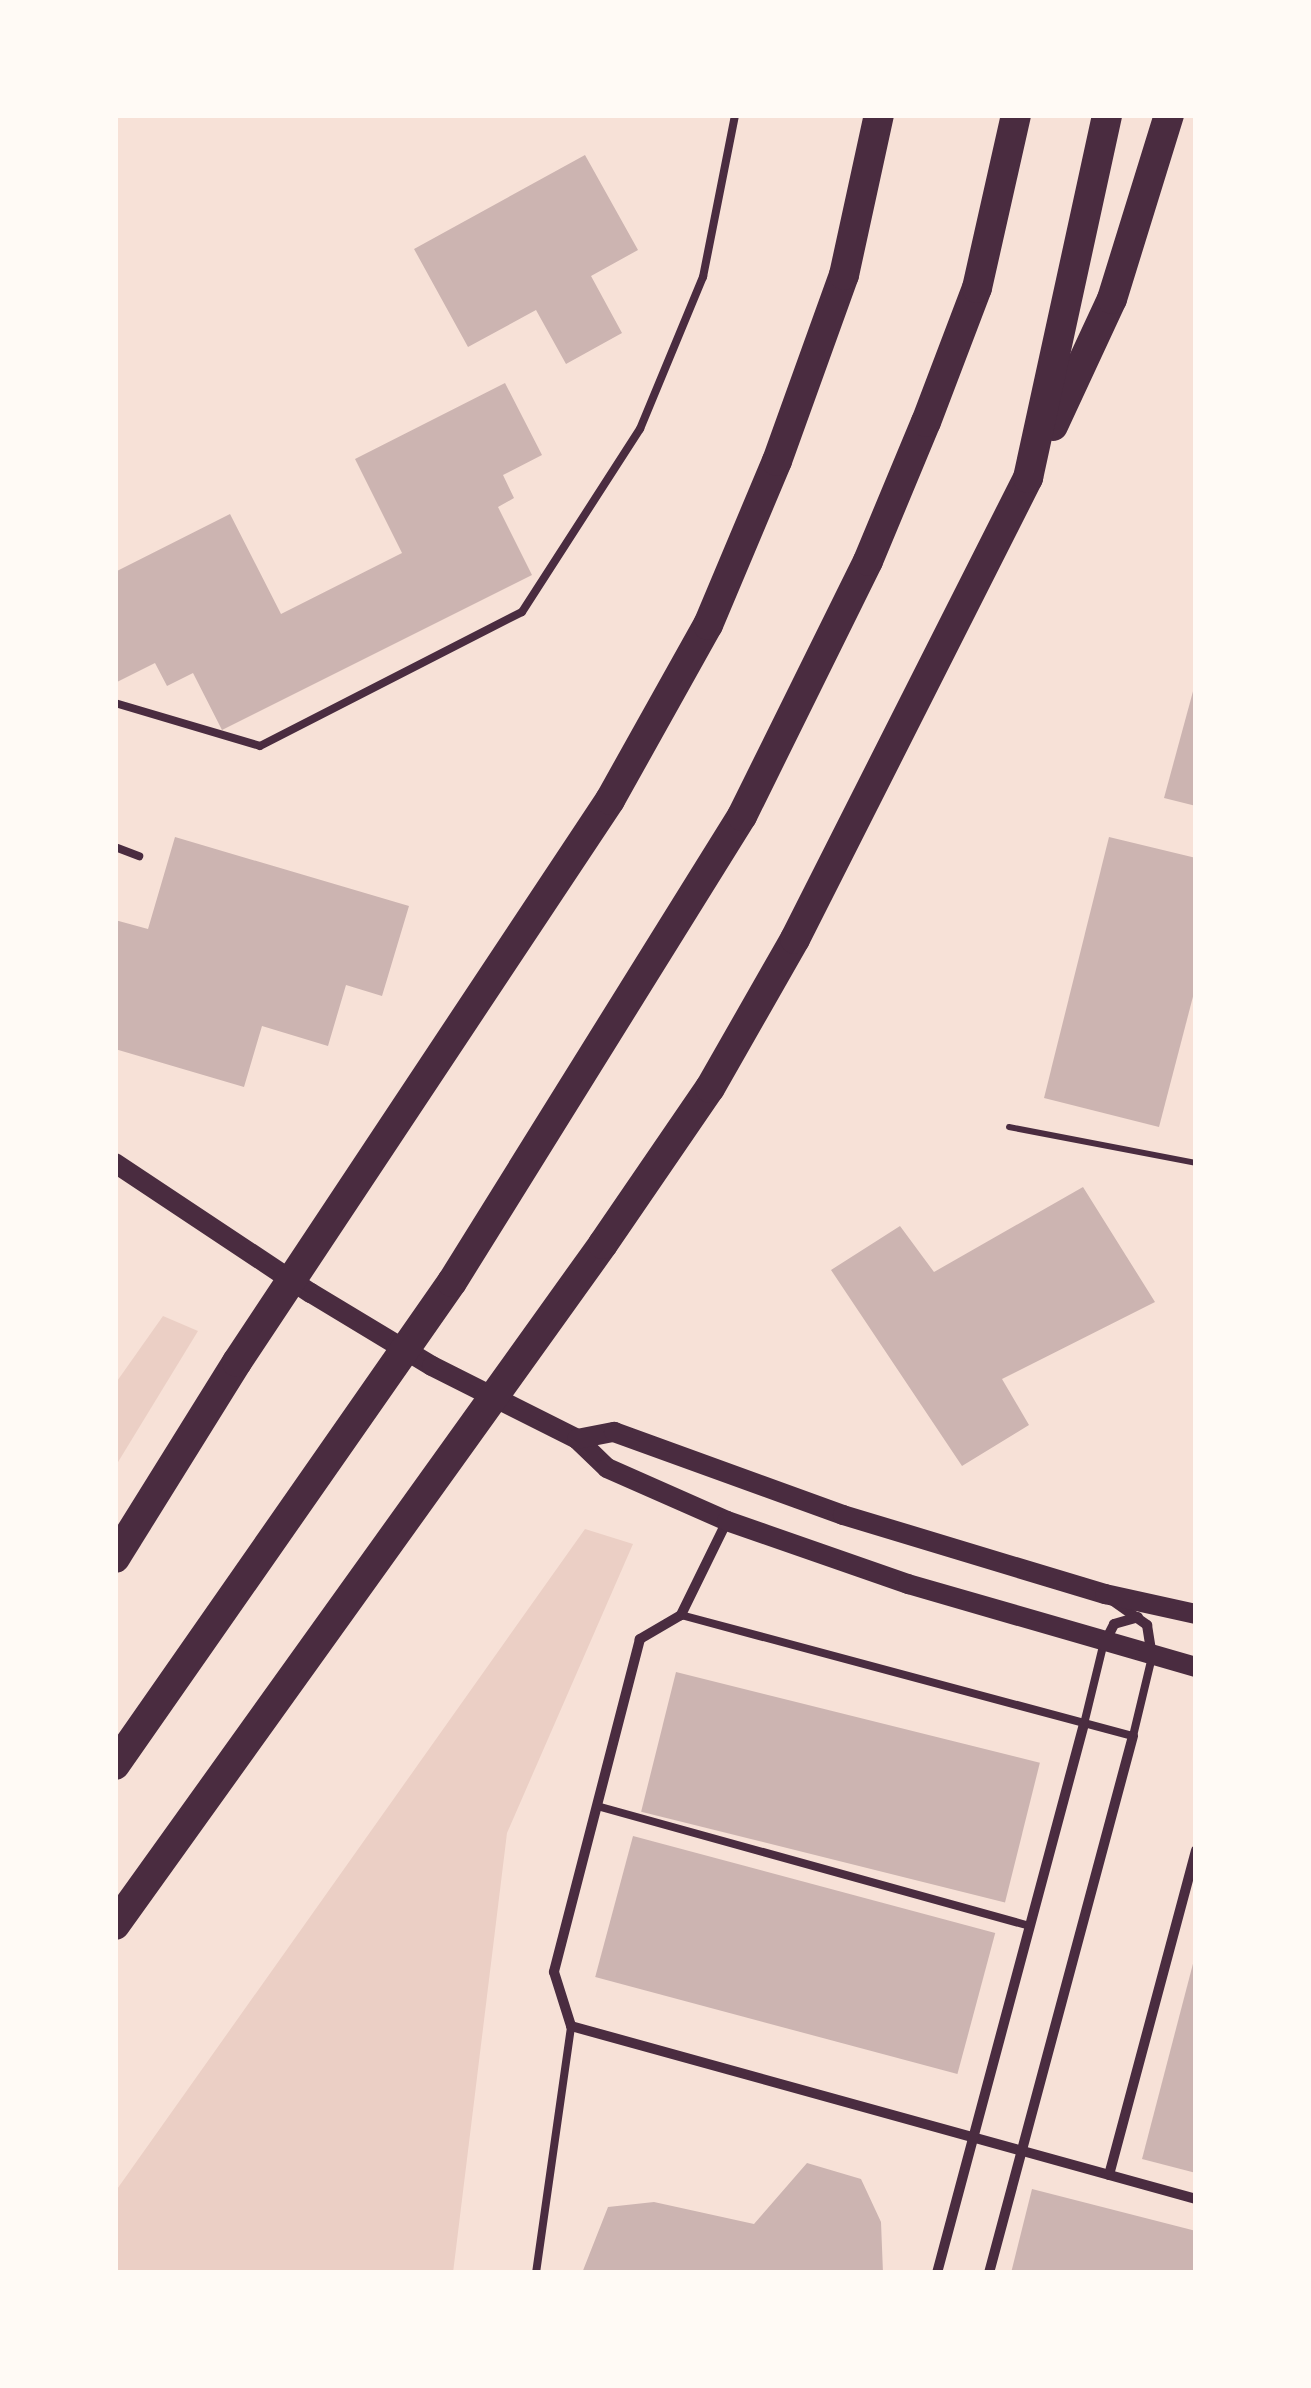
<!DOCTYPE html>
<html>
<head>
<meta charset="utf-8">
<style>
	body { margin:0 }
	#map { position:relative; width:1311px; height:2388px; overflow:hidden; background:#f7e1d7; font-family:"Exo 2",sans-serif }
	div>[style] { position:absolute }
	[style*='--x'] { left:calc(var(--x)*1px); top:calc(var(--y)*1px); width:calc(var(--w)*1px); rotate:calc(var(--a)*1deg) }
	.green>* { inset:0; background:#ebcfc5 }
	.building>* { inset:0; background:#ccb4b1; transform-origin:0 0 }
	.path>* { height:6px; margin:-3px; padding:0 3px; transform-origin:3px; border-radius:3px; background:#4a2c40 }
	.service>* { height:8px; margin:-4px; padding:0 4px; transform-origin:4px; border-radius:4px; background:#4a2c40 }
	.minor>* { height:10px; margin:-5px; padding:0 5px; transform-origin:5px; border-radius:5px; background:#4a2c40 }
	.secondary>* { height:20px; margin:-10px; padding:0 10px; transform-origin:10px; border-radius:10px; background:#4a2c40 }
	.motorway>* { height:30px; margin:-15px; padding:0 15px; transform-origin:15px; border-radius:15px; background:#4a2c40 }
	span { translate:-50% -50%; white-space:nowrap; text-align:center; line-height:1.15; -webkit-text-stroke:10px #fffaf5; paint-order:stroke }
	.frame { position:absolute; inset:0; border:118px solid #fffaf5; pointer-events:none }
</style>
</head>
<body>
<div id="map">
	<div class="green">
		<i style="clip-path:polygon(163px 1316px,198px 1331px,115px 1467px,115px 1384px)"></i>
		<i style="clip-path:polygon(585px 1529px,633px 1544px,507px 1833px,453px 2273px,115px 2273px,115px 2192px)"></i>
	</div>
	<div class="building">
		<i style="clip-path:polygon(585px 155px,638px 250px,591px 276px,622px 333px,566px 364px,536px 310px,468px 347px,414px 249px)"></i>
		<i style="clip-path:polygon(505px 383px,542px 455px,503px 475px,514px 498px,498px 507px,532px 575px,222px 730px,193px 673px,167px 686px,155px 663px,115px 683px,115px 572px,230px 514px,281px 614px,402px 553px,355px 459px)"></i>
		<i style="clip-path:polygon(1195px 684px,1196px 684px,1196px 806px,1164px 798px)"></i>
		<i style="clip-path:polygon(175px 837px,409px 906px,382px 996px,346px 985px,328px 1046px,262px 1026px,244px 1087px,115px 1049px,115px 920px,148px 929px)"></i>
		<i style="clip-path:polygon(1109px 837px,1196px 858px,1196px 985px,1159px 1127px,1044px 1098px)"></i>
		<i style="clip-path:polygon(1083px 1187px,1155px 1302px,1002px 1379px,1029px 1425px,962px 1466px,831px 1270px,900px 1226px,934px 1272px)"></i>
		<i style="left:676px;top:1672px;width:375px;height:144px;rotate:14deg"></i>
		<i style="left:633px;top:1836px;width:375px;height:146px;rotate:15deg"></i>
		<i style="clip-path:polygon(1195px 1956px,1196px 1957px,1196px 2173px,1142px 2159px)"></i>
		<i style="clip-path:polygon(807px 2163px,861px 2179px,881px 2222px,883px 2273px,582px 2273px,608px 2207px,654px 2202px,754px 2224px)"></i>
		<i style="clip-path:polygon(1032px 2189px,1196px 2231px,1196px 2273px,1011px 2273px)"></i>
	</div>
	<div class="path">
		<i style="--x:1009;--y:1127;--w:190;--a:10.9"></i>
	</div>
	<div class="service">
		<i style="--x:115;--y:703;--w:151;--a:16.5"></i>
		<i style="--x:260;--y:746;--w:294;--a:-27.1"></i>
		<i style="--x:522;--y:612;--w:218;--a:-57.2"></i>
		<i style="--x:640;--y:429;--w:165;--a:-67.5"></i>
		<i style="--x:703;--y:277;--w:165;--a:-78.8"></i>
		<i style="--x:115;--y:847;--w:26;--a:21"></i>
		<i style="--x:681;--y:1615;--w:468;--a:15"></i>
		<i style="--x:1133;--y:1736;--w:81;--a:-76.5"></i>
		<i style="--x:1084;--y:1724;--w:80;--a:-76.3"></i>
		<i style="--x:597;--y:1806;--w:449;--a:15.5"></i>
		<i style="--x:536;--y:2273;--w:249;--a:-81.9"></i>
	</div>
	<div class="minor">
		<i style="--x:727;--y:1521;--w:105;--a:116.1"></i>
		<i style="--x:681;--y:1615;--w:48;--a:149.7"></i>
		<i style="--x:640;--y:1639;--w:344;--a:104.5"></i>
		<i style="--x:554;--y:1972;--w:57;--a:72.5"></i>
		<i style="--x:571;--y:2026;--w:649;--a:15.47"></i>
		<i style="--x:1113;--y:1601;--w:42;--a:35.2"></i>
		<i style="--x:1147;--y:1625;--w:30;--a:81"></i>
		<i style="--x:1106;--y:1640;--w:18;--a:-63"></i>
		<i style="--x:1114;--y:1624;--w:25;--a:-16"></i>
		<i style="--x:1109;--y:2175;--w:336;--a:-75"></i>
		<i style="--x:937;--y:2273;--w:568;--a:-75.01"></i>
		<i style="--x:989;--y:2273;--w:556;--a:-74.99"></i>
	</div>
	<div class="secondary">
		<i style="--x:115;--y:1163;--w:235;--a:33.6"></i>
		<i style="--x:311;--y:1293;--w:141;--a:31.1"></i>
		<i style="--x:432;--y:1366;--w:162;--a:26.7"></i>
		<i style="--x:577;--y:1439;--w:42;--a:44"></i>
		<i style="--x:607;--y:1468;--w:131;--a:23.8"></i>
		<i style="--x:727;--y:1521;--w:192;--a:19.2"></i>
		<i style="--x:908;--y:1584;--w:300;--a:16.1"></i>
		<i style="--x:577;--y:1439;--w:38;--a:-11"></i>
		<i style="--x:614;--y:1432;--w:244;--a:19.9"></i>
		<i style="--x:843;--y:1515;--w:274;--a:16.8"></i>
		<i style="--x:1105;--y:1594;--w:93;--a:12.4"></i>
	</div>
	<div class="motorway">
		<i style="--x:1053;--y:426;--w:140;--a:-65.1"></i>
		<i style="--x:1112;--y:299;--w:193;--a:-72.8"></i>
		<i style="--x:115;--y:1558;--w:231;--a:-58.1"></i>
		<i style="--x:237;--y:1362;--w:675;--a:-56.43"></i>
		<i style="--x:610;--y:800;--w:201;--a:-60.8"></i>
		<i style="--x:708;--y:625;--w:178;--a:-67.2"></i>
		<i style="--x:777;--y:461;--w:198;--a:-70.2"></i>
		<i style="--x:844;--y:275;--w:164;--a:-77.7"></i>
		<i style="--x:115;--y:1765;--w:589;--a:-55.1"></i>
		<i style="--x:452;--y:1282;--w:549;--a:-58.11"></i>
		<i style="--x:742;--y:816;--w:284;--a:-63.7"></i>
		<i style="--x:868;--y:561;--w:151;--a:-67.4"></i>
		<i style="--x:926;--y:422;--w:143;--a:-69.2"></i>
		<i style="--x:977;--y:288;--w:177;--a:-77.3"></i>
		<i style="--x:115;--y:1925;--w:838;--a:-54.37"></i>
		<i style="--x:603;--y:1244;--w:189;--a:-55.6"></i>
		<i style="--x:710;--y:1088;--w:172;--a:-60.3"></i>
		<i style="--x:795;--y:939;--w:517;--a:-63.19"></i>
		<i style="--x:1028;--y:478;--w:371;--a:-77.7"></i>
	</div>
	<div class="frame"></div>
</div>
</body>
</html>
